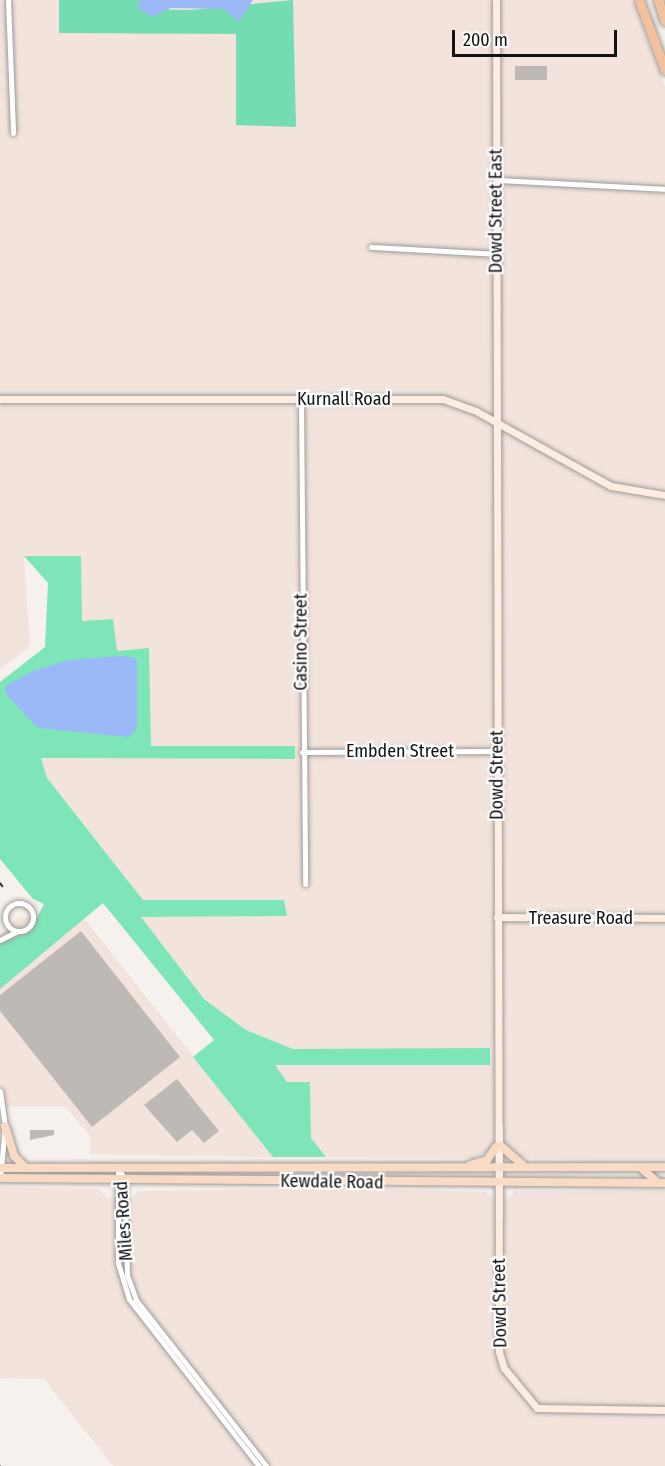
<!DOCTYPE html>
<html>
<head>
<meta charset="utf-8">
<style>
	body { margin:0 }
	#map { position:relative; width:665px; height:1466px; overflow:hidden; background:#f7f1ee; font-family:"Fira Sans Condensed",sans-serif }
	div>[style] { position:absolute }
	[style*='--x'] { left:calc(var(--x)*1px); top:calc(var(--y)*1px); width:calc(var(--w)*1px); rotate:calc(var(--a)*1deg) }
	.built>* { inset:0; background:#f2e4dd }
	.green>* { inset:0; background:#7de5b8 }
	.forest>* { inset:0; background:#73dcb0 }
	.water>* { inset:0; background:#9cb9f7 }
	.building>* { inset:0; background:#bfb9b6; transform-origin:0 0 }
	.roads { filter:drop-shadow(0 0 2px #a09b97) drop-shadow(0 0 2px #a09b97) }
	.street>* { height:5px; margin:-2.5px; padding:0 2.5px; transform-origin:2.5px; border-radius:2.5px; background:#fff }
	.street>.ring { margin:-2.5px; padding:0; box-sizing:content-box; background:none; border:5px solid #fff; border-radius:50% }
	.secondary>* { height:7px; margin:-3.5px; padding:0 3.5px; transform-origin:3.5px; border-radius:3.5px; background:#fcece2 }
	.primary>* { height:8px; margin:-4px; padding:0 4px; transform-origin:4px; border-radius:4px; background:#f8dac5 }
	.highway>* { height:9px; margin:-4.5px; padding:0 4.5px; transform-origin:4.5px; border-radius:4.5px; background:#f4c19e }
	.rail>* { height:1.5px; margin-top:-0.75px; transform-origin:0; background:repeating-linear-gradient(90deg,#322f2e 0 9px,transparent 0 13.5px) }
	span { translate:-50% -50%; white-space:nowrap; text-align:center; line-height:1.15; -webkit-text-stroke:4.5px #fff; paint-order:stroke }
	.street-label { font-size:18px; color:#141211 }
	.scale { position:absolute; left:452px; top:30px; width:165px; height:27px; box-sizing:border-box; border:3px solid #141211; border-top:0; padding-left:8px; font-size:18px; line-height:21px; white-space:nowrap; color:#141211; -webkit-text-stroke:4px #fff; paint-order:stroke }
</style>
</head>
<body>
<div id="map">
	<div class="built">
		<i style="clip-path:polygon(0 0,632px 0,665px 86px,665px 1159px,521px 1158px,507px 1149px,489px 1150px,476px 1158px,326px 1157px,311px 1138px,310px 1082px,287px 1082px,274px 1065px,490px 1065px,490px 1049px,293px 1049px,246px 1030px,204px 999px,140px 917px,287px 916px,284px 900px,143px 900px,47px 778px,41px 758px,294px 759px,150px 746px,149px 648px,117px 651px,82px 621px,80px 556px,24px 556px,30px 646px,0 670px)"></i>
		<i style="clip-path:polygon(19px 917px,86px 921px,273px 1157px,90px 1154px,90px 1136px,65px 1106px,0 1106px,0 935px)"></i>
		<i style="clip-path:polygon(0 1187px,99px 1189px,107px 1198px,132px 1199px,138px 1191px,340px 1188px,486px 1192px,491px 1198px,507px 1199px,515px 1191px,665px 1190px,665px 1466px,113px 1466px,44px 1379px,0 1378px)"></i>
	</div>
	<div class="green">
		<i style="clip-path:polygon(24px 556px,81px 556px,82px 621px,113px 619px,117px 651px,149px 648px,151px 746px,295px 746px,295px 759px,41px 758px,47px 778px,143px 900px,284px 900px,287px 916px,141px 917px,204px 999px,246px 1030px,293px 1049px,490px 1048px,490px 1065px,275px 1065px,287px 1082px,310px 1082px,311px 1138px,326px 1157px,273px 1157px,193px 1057px,214px 1040px,103px 903px,0 989px,0 943px,30px 931px,44px 904px,33px 899px,0 859px,0 682px,45px 647px,48px 583px)"></i>
	</div>
	<div class="forest">
		<i style="clip-path:polygon(59px 0,138px 0,139px 9px,191px 10px,293px 0,296px 127px,236px 125px,236px 34px,59px 33px)"></i>
	</div>
	<div class="water">
		<i style="clip-path:polygon(138px 0,253px 0,239px 22px,224px 9px,171px 8px,152px 17px,139px 9px)"></i>
		<i style="clip-path:polygon(120px 656px,136px 658px,137px 666px,137px 728px,129px 737px,38px 728px,6px 694px,5px 686px,33px 671px,69px 660px)"></i>
	</div>
	<div class="building">
		<i style="left:547px;top:66px;width:14px;height:32px;rotate:90deg"></i>
		<i style="clip-path:polygon(81px 931px,180px 1057px,92px 1127px,0 1011px,0 995px)"></i>
		<i style="clip-path:polygon(177px 1079px,219px 1131px,204px 1143px,192px 1130px,177px 1142px,144px 1105px)"></i>
		<i style="clip-path:polygon(30px 1130px,54px 1130px,54px 1135px,30px 1140px)"></i>
	</div>
	<div class="roads">
		<div class="street">
			<i style="--x:8;--y:0;--w:133;--a:87.8"></i>
			<i style="--x:496;--y:180;--w:169;--a:3"></i>
			<i style="--x:371;--y:247;--w:125;--a:3.2"></i>
			<i style="--x:301;--y:399;--w:485;--a:89.5"></i>
			<i style="--x:302;--y:752;--w:195;--a:-0.3"></i>
			<i class="ring" style="left:5px;top:903px;width:23px;height:23px"></i>
			<i style="--x:0;--y:940;--w:18;--a:-27"></i>
			<i style="--x:0;--y:1091;--w:35;--a:82"></i>
			<i style="--x:5;--y:1126;--w:52;--a:95.5"></i>
			<i style="--x:118;--y:1168;--w:12;--a:59"></i>
			<i style="--x:124;--y:1178;--w:97;--a:88.2"></i>
			<i style="--x:127;--y:1275;--w:27;--a:70"></i>
			<i style="--x:136;--y:1300;--w:211;--a:51.9"></i>
			<i style="--x:118;--y:1168;--w:95;--a:90"></i>
			<i style="--x:118;--y:1263;--w:38;--a:73"></i>
			<i style="--x:129;--y:1299;--w:212;--a:52.1"></i>
		</div>
		<div class="secondary">
			<i style="--x:496;--y:0;--w:1352;--a:89.87"></i>
			<i style="--x:499;--y:1352;--w:17;--a:73"></i>
			<i style="--x:504;--y:1368;--w:52;--a:50.5"></i>
			<i style="--x:537;--y:1408;--w:128;--a:0.9"></i>
			<i style="--x:0;--y:399;--w:443;--a:0"></i>
			<i style="--x:443;--y:399;--w:35;--a:20"></i>
			<i style="--x:476;--y:411;--w:154;--a:29.1"></i>
			<i style="--x:611;--y:486;--w:55;--a:9.5"></i>
			<i style="--x:497;--y:917;--w:168;--a:0.3"></i>
			<i style="--x:499;--y:1127;--w:90;--a:90"></i>
		</div>
		<div class="primary">
			<i style="--x:5;--y:1126;--w:31;--a:73"></i>
			<i style="--x:14;--y:1156;--w:17;--a:45"></i>
			<i style="--x:501;--y:1146;--w:30;--a:41"></i>
			<i style="--x:470;--y:1165;--w:18;--a:-16"></i>
			<i style="--x:487;--y:1160;--w:16;--a:-55"></i>
			<i style="--x:640;--y:1167;--w:21;--a:41"></i>
			<i style="--x:0;--y:1168;--w:665;--a:-0.09"></i>
			<i style="--x:0;--y:1178;--w:665;--a:0.43"></i>
		</div>
		<div class="highway">
			<i style="--x:639;--y:0;--w:75;--a:69.6"></i>
			<i style="--x:658;--y:0;--w:22;--a:72"></i>
		</div>
	</div>
	<div class="rail">
		<i style="--x:0;--y:883;--w:5;--a:53"></i>
		<i style="--x:0;--y:1465;--w:1;--a:90"></i>
	</div>
	<div class="street-label">
		<span style="left:496px;top:211px;rotate:-90deg">Dowd Street East</span>
		<span style="left:344px;top:399px">Kurnall Road</span>
		<span style="left:301px;top:642px;rotate:-90deg">Casino Street</span>
		<span style="left:400px;top:751px">Embden Street</span>
		<span style="left:497px;top:775px;rotate:-90deg">Dowd Street</span>
		<span style="left:581px;top:918px">Treasure Road</span>
		<span style="left:332px;top:1182px;rotate:1deg">Kewdale Road</span>
		<span style="left:124px;top:1221px;rotate:-94deg">Miles Road</span>
		<span style="left:500px;top:1303px;rotate:-91deg">Dowd Street</span>
	</div>
	<div class="scale">200 m</div>
</div>
</body>
</html>
